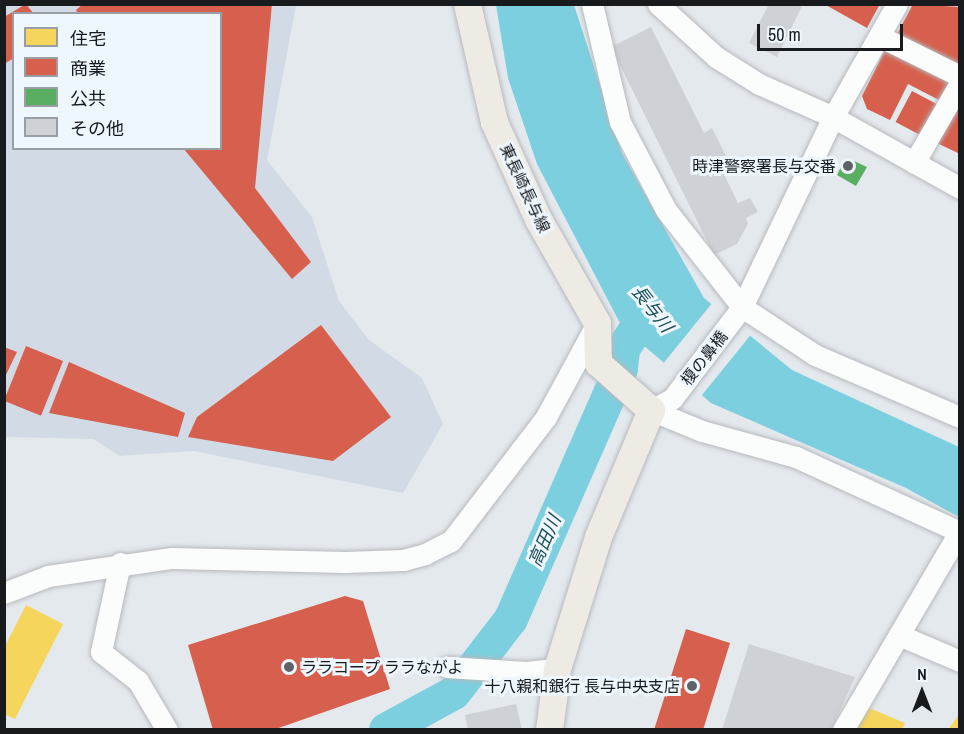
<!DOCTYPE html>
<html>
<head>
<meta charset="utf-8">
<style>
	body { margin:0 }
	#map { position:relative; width:964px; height:734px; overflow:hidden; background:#e4e9ee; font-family:"Archivo Narrow","Noto Sans JP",sans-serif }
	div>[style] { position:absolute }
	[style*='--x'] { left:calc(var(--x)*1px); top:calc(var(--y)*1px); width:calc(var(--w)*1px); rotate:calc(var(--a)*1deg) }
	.built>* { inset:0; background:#d2dbe5 }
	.water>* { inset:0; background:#7ccfdf }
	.pier>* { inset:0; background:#e4e9ee; transform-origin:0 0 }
	.homes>* { inset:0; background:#f6d55c }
	.shops>* { inset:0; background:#d6604d; transform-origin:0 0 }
	.public>* { inset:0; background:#5aae61 }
	.river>* { height:34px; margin:-17px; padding:0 17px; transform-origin:17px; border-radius:17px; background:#7ccfdf }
	.building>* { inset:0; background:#ced2d6 }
	.roads { filter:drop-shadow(0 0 2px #b6b9bd) drop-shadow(0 0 2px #b6b9bd) }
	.minor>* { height:21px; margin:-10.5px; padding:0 10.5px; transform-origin:10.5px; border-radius:10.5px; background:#fbfcfc }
	.major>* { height:27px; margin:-13.5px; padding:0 13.5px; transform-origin:13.5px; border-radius:13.5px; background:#eeebe5 }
	.dots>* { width:16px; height:16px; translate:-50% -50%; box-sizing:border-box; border:3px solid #eef6fe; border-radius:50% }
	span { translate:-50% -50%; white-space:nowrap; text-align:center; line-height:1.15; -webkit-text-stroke:6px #eef6fe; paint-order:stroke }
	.poi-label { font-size:16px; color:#181b1e }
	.right { translate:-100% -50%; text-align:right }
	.left { translate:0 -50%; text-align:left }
	.street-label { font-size:16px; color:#181b1e }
	.water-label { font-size:18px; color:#1a4d56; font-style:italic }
	.frame { position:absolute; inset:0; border:6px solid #181b1e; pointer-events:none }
	.legend { position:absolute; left:12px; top:12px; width:210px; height:138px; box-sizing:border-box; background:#eef6fe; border:2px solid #989ea4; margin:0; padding:8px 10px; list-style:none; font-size:18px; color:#181b1e }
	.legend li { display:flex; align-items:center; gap:12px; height:30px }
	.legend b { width:30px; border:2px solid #989ea4 }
	.north { position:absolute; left:892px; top:662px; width:60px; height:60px; -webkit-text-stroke:4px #eef6fe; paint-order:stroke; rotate:0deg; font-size:16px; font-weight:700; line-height:24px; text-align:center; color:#181b1e }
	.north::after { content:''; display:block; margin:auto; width:21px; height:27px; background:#181b1e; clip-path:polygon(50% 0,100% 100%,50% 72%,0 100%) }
	.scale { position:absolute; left:757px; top:24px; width:146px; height:27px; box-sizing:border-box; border:3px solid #181b1e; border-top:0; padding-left:8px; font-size:18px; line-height:21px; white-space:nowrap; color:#181b1e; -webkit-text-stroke:4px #eef6fe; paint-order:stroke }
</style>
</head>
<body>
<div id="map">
	<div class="built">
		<i style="clip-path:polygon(evenodd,5px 5px,296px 5px,267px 160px,312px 217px,339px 301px,369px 340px,422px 378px,443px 424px,403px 493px,194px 451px,120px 456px,93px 439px,5px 437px,5px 5px,14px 14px,220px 14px,220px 148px,14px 148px,14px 14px)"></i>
	</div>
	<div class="water">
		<i style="clip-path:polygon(496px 5px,574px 5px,622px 153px,704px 298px,792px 370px,959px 447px,959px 517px,906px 488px,711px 403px,622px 327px,537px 164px,508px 78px)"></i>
	</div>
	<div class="pier">
		<i style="left:713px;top:302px;width:50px;height:82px;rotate:39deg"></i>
	</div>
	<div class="homes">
		<i style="clip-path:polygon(26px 605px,63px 624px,15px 719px,4px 714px,4px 648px)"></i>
		<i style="clip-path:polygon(867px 707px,905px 723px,902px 730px,857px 730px)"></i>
		<i style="clip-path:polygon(960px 713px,960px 730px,948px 730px)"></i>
	</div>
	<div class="shops">
		<i style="clip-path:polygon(26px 4px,34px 14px,14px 14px,14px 58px,4px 64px,4px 17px)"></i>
		<i style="clip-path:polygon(83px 4px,272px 4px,255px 188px,311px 262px,292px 279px,183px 148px,220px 148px,220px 14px,78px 14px,76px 10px)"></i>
		<i style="clip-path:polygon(824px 4px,880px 4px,867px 28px)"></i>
		<i style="clip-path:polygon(913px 4px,960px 7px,960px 67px,897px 34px)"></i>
		<i style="clip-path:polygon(885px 50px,950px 83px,941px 101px,908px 84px,890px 120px,867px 109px,862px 96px)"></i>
		<i style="left:912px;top:91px;width:30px;height:35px;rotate:28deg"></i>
		<i style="clip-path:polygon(960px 101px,960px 154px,937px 143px)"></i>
		<i style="clip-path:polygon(321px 325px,391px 417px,333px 461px,188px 437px,197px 417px)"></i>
		<i style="left:26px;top:346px;width:40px;height:59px;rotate:22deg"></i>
		<i style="clip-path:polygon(4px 347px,17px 352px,4px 379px)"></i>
		<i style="clip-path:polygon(69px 362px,185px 413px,178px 437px,49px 413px)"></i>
		<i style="clip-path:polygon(345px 596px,363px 601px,390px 689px,273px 730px,213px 730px,188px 645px)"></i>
		<i style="clip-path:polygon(686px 629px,730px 643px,703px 730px,654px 730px)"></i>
	</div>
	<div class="public">
		<i style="clip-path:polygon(854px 161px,867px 167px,856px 186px,837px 175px,843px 163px)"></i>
	</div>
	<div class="river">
		<i style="--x:386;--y:730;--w:77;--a:-28.6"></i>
		<i style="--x:454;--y:693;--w:93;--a:-52.4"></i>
		<i style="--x:511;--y:619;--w:274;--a:-66.3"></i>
		<i style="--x:621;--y:368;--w:19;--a:-84"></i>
		<i style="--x:623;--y:349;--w:48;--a:-57"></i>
	</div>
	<div class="building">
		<i style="clip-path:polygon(769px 4px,803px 4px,777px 57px,749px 43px)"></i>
		<i style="clip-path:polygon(651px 27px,704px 133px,712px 128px,729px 162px,720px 166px,738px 203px,750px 198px,758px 212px,746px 218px,748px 224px,737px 244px,714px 255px,611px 47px)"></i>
		<i style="clip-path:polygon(749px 644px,855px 677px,831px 730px,722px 730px)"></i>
		<i style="clip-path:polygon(516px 704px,522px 730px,468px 730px,465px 715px)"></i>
	</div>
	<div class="roads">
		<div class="minor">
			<i style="--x:592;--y:4;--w:121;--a:76.7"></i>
			<i style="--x:620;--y:122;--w:99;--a:62.4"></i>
			<i style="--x:666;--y:210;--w:123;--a:51.9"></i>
			<i style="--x:742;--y:307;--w:87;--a:33.3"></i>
			<i style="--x:815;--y:355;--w:158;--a:23.2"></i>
			<i style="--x:658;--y:4;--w:79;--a:42.4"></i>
			<i style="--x:716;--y:57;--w:51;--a:32.1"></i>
			<i style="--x:759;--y:84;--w:81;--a:24"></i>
			<i style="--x:833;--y:117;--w:145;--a:29.2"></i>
			<i style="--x:879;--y:36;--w:90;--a:26.3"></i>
			<i style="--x:914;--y:163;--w:92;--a:-60.1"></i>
			<i style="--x:651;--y:410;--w:24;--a:-28"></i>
			<i style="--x:672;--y:399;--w:116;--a:-52.7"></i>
			<i style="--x:742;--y:307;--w:211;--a:-64.4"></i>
			<i style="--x:833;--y:117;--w:130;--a:-60.5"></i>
			<i style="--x:651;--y:410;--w:55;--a:22.4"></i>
			<i style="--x:702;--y:431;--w:98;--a:15.5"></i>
			<i style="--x:796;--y:457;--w:180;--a:24.6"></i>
			<i style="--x:120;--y:563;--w:91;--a:102.1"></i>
			<i style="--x:101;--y:652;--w:47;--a:38.1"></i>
			<i style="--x:138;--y:681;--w:57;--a:59.4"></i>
			<i style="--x:4;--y:593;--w:47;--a:-21.1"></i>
			<i style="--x:48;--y:576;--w:125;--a:-8.3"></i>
			<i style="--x:172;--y:558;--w:173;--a:1.3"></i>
			<i style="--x:345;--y:562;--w:58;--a:-2"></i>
			<i style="--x:403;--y:560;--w:23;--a:-15"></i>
			<i style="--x:425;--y:554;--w:29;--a:-27"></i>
			<i style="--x:451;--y:541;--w:156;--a:-52.5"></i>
			<i style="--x:546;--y:417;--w:107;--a:-61.5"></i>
			<i style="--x:899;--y:635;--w:66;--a:23.1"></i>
			<i style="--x:447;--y:667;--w:79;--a:3.6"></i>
			<i style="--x:526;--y:672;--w:31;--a:-6"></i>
			<i style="--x:843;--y:730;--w:229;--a:-59.6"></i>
		</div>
		<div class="major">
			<i style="--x:467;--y:4;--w:121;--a:77.1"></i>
			<i style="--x:494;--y:122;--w:107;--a:65.6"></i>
			<i style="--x:538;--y:219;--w:120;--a:60.4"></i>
			<i style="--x:597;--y:323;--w:40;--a:88.6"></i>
			<i style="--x:598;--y:363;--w:71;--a:41.6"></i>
			<i style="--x:651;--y:410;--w:138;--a:112.7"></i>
			<i style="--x:598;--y:537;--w:138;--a:107.3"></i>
			<i style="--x:557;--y:669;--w:62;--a:97.5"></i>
		</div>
	</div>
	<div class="dots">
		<i style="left:848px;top:166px;background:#5f6367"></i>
		<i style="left:289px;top:667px;background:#5f6367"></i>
		<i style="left:692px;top:686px;background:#5f6367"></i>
	</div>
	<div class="poi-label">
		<span class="right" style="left:836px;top:166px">時津警察署長与交番</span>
		<span class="left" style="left:301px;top:667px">ララコープ ララながよ</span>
		<span class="right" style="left:680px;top:686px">十八親和銀行 長与中央支店</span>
	</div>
	<div class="street-label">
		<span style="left:525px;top:188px;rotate:65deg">東長崎長与線</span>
		<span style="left:704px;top:358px;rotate:-52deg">榎の鼻橋</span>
	</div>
	<div class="water-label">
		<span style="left:652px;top:309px;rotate:52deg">長与川</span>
		<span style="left:545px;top:541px;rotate:-66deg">高田川</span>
	</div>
	<div class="frame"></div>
	<ul class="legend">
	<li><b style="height:16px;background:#f6d55c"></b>住宅</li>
	<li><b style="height:16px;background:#d6604d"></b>商業</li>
	<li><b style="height:16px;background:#5aae61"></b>公共</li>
	<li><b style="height:16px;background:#ced2d6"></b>その他</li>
	</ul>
	<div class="north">N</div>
	<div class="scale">50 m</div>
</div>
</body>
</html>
